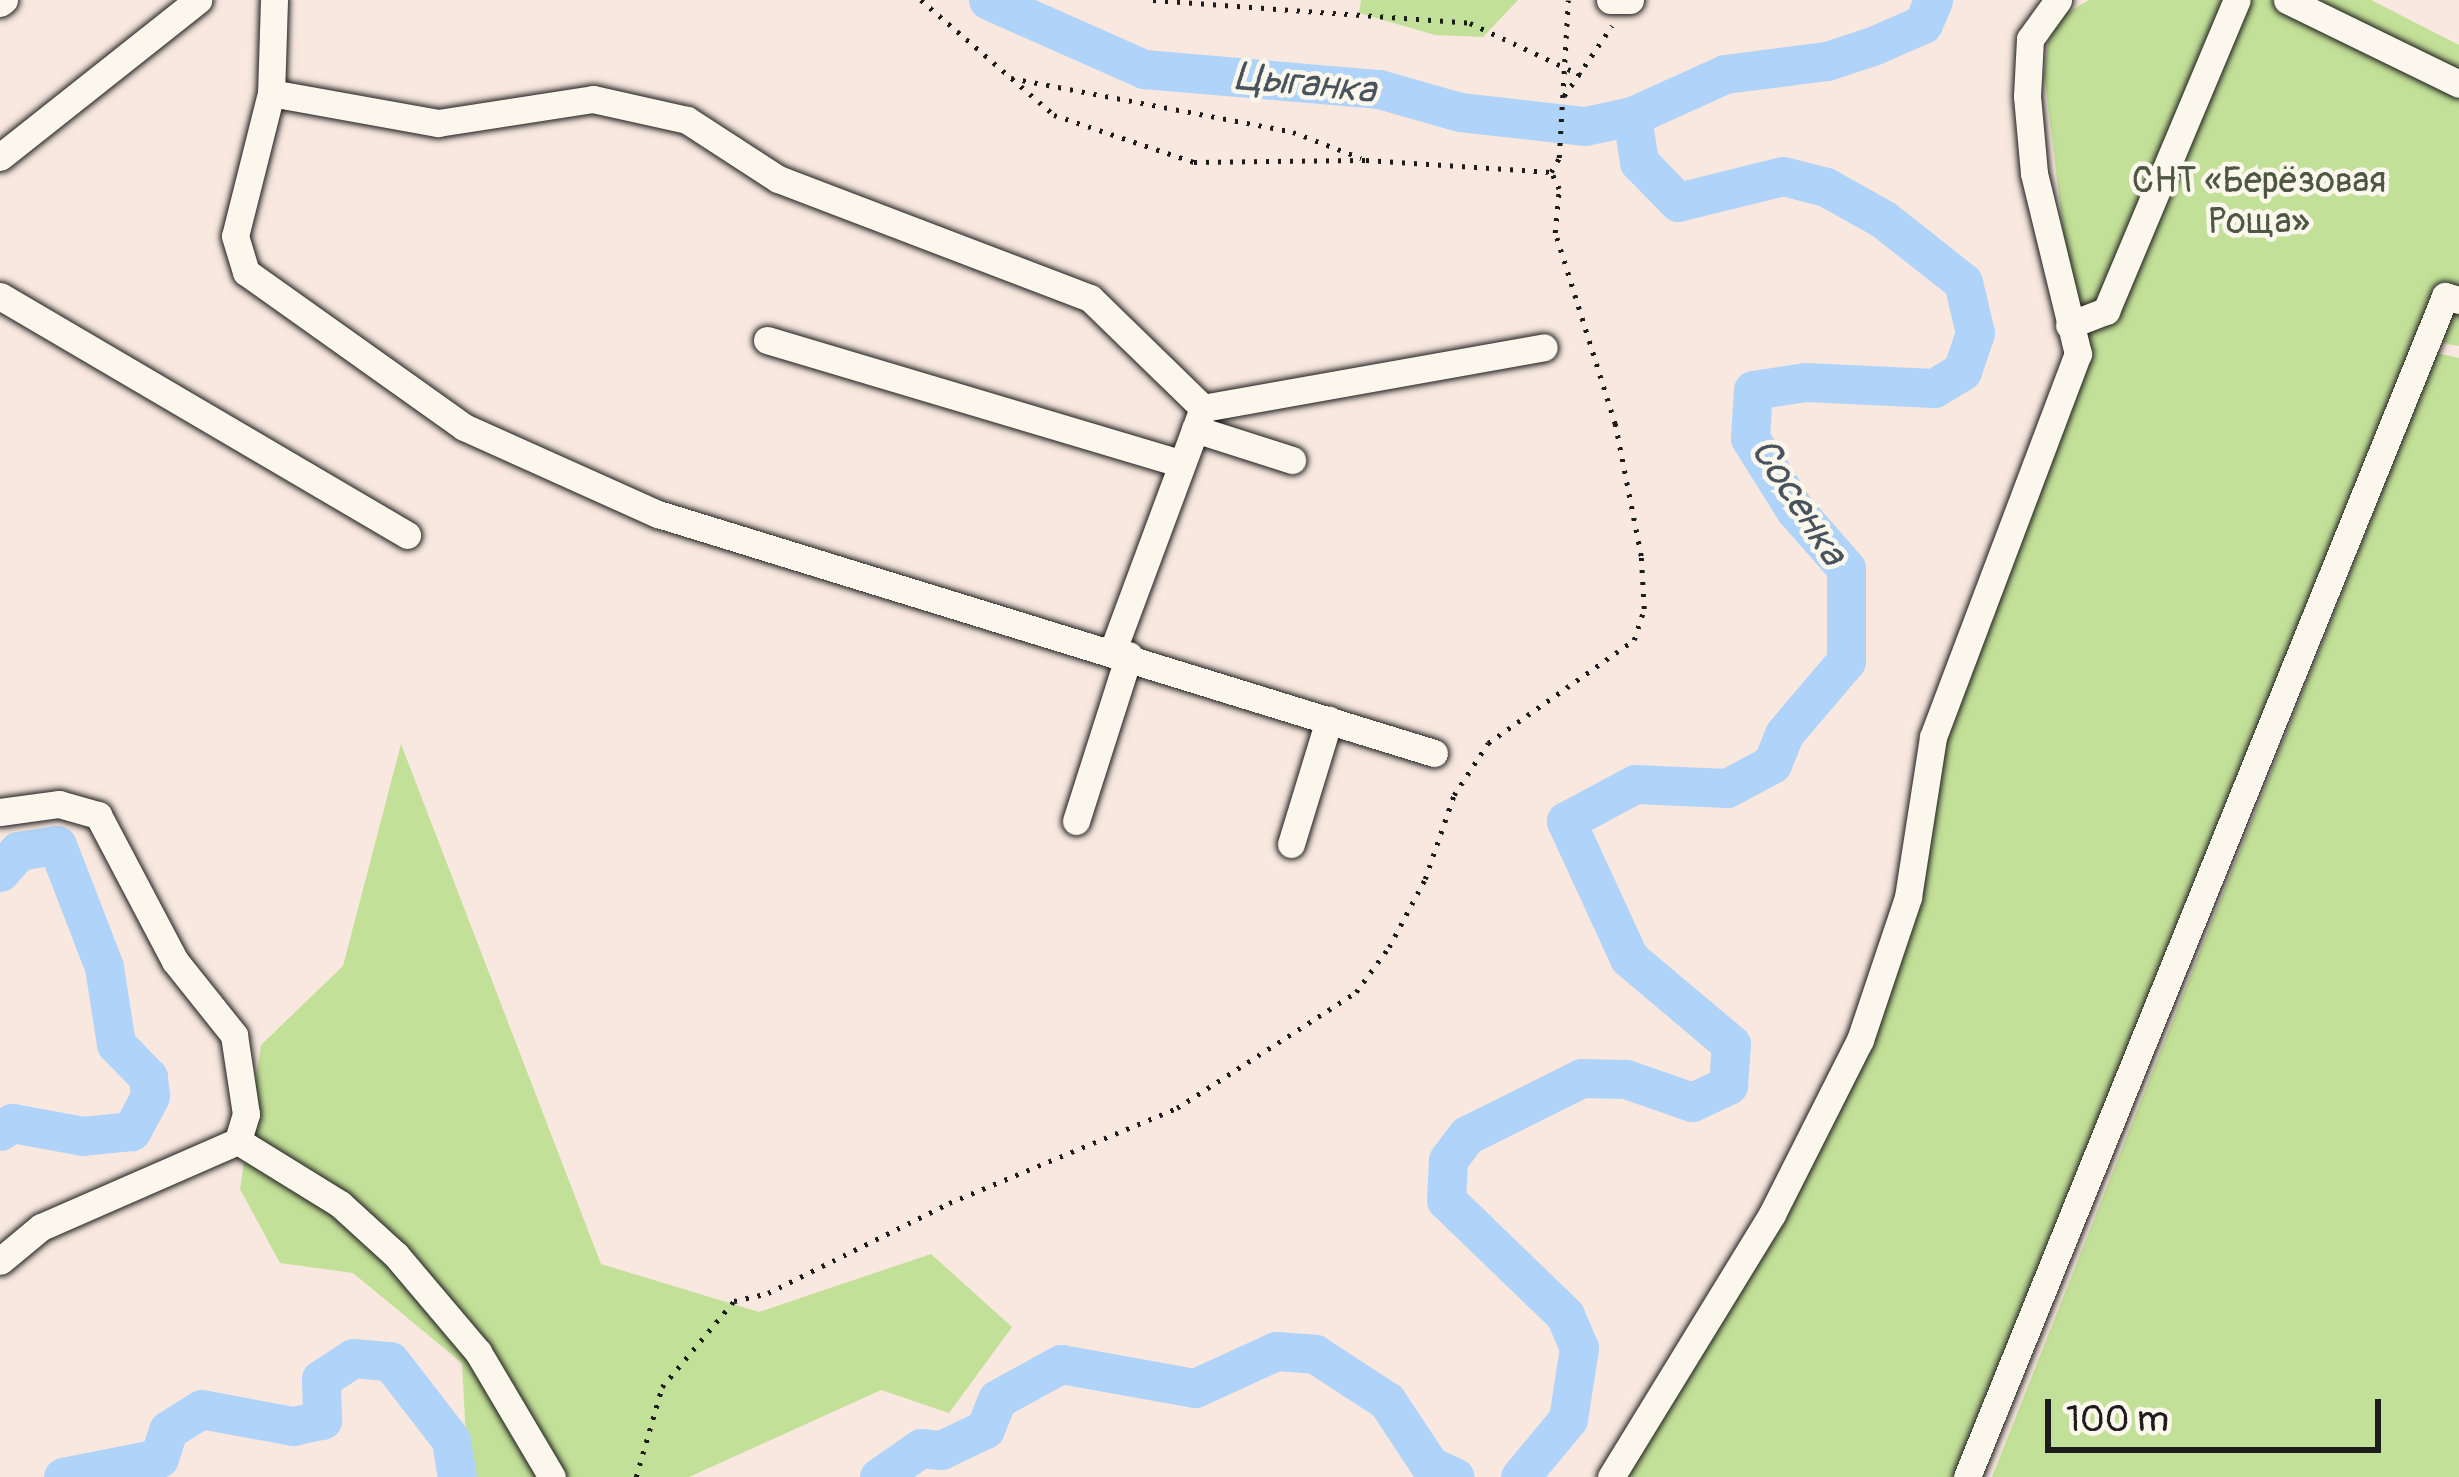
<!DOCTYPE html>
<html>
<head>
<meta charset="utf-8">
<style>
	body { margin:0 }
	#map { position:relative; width:2459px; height:1477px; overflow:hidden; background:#f8e8df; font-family:Pangolin,sans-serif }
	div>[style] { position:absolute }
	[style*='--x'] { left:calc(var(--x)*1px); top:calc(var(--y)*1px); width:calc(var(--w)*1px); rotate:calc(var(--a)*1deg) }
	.green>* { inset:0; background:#c3e098 }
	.river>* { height:39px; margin:-19.5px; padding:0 19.5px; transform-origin:19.5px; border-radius:19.5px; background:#b0d4f9 }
	.path>* { height:4.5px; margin-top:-2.25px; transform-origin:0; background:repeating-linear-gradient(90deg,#1c1c1c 0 3px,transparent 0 12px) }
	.roads { filter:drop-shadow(0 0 3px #1c1c1c) drop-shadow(0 0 3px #1c1c1c) }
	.minor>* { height:27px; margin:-13.5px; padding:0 13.5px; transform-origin:13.5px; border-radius:13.5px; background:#fbf7ec }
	span { translate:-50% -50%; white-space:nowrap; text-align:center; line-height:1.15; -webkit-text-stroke:9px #fbf7ec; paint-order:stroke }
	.park-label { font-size:36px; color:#4e5741 }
	.water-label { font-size:39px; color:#48535e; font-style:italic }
	.scale { position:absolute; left:2045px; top:1399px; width:336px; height:54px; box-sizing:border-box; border:6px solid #1c1c1c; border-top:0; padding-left:15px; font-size:36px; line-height:42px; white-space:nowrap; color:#1c1c1c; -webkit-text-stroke:9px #fbf7ec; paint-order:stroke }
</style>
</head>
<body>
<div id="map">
	<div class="green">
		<i style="clip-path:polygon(1361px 0,1518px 0,1483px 37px,1435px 35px,1359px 13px)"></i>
		<i style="clip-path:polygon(2089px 0,2371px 0,2459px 45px,2459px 346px,2415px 338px,1964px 1477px,1624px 1477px,1890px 972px,1940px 736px,2093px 355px,2073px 309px,2044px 74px,2051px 22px)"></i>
		<i style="clip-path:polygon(2437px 353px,2459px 358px,2459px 1477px,1992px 1477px)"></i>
		<i style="clip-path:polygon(401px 744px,601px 1264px,759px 1312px,931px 1254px,1012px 1327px,949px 1413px,881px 1390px,689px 1477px,468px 1477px,462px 1363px,353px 1273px,280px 1263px,240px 1189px,261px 1045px,343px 966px)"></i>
	</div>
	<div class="river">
		<i style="--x:988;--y:0;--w:171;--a:23.9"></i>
		<i style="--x:1144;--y:69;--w:236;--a:4.9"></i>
		<i style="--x:1379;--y:89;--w:84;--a:15.9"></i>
		<i style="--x:1460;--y:112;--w:126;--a:6.4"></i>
		<i style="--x:1585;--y:126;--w:48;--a:-12"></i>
		<i style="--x:0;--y:872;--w:28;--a:-49"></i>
		<i style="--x:18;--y:851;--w:39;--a:-9"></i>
		<i style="--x:57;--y:845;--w:131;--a:68.9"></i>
		<i style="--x:104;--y:967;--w:78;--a:81.1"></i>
		<i style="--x:116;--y:1044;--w:46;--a:45.9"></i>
		<i style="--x:148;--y:1077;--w:19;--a:84"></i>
		<i style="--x:150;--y:1096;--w:40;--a:118"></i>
		<i style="--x:131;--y:1131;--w:48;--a:174.1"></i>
		<i style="--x:83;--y:1136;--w:72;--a:-169.6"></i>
		<i style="--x:12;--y:1123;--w:14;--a:146"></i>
		<i style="--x:63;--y:1477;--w:98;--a:-11.2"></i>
		<i style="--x:159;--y:1458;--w:29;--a:-72"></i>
		<i style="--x:168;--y:1430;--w:39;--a:-32"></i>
		<i style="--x:201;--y:1409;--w:94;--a:10.5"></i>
		<i style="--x:293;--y:1426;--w:30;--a:-12"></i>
		<i style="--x:322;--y:1420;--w:41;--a:-91.4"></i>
		<i style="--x:321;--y:1379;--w:38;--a:-33"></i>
		<i style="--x:353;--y:1358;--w:37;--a:5"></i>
		<i style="--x:390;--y:1361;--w:100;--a:52.3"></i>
		<i style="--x:451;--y:1440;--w:37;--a:81"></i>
		<i style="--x:879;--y:1477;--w:51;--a:-34.6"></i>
		<i style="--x:921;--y:1448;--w:20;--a:6"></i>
		<i style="--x:941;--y:1450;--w:49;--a:-25.5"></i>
		<i style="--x:985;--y:1429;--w:32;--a:-68"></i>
		<i style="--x:997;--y:1399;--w:73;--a:-28.7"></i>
		<i style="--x:1061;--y:1364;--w:136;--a:10.2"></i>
		<i style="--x:1195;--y:1388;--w:89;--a:-24.6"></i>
		<i style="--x:1276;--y:1351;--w:39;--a:4"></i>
		<i style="--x:1315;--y:1354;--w:86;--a:33.1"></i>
		<i style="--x:1387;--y:1401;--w:78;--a:56.5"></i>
		<i style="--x:1430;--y:1466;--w:27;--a:24"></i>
		<i style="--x:1520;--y:1477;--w:75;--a:-50.4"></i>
		<i style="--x:1568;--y:1419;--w:72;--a:-81.2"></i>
		<i style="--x:1579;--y:1348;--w:36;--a:-113"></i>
		<i style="--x:1565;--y:1315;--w:165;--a:-136"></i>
		<i style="--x:1446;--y:1200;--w:40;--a:-87.1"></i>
		<i style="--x:1448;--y:1160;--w:31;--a:-53"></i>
		<i style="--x:1467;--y:1135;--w:128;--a:-26.4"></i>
		<i style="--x:1582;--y:1078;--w:44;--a:1.3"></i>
		<i style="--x:1626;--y:1079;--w:70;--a:19.2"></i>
		<i style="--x:1692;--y:1102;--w:40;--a:-25"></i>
		<i style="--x:1728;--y:1085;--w:41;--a:-85.8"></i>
		<i style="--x:1731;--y:1044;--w:133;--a:-139.9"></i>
		<i style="--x:1629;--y:958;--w:151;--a:-114.7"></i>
		<i style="--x:1566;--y:821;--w:78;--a:-28.2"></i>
		<i style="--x:1635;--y:784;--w:92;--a:2.5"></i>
		<i style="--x:1727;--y:788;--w:51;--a:-28.1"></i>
		<i style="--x:1772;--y:764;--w:32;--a:-68"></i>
		<i style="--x:1784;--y:734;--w:96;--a:-49.7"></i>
		<i style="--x:1846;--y:661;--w:93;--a:-90"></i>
		<i style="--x:1846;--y:568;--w:77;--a:-131.3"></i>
		<i style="--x:1795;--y:510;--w:85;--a:-122"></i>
		<i style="--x:1750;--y:438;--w:48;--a:-86.4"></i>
		<i style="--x:1753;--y:390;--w:53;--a:-8.7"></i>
		<i style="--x:1805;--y:382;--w:129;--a:2.7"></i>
		<i style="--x:1934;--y:388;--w:33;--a:-31"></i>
		<i style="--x:1962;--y:371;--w:40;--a:-71.1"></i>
		<i style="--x:1975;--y:333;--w:52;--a:-103.2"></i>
		<i style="--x:1963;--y:282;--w:102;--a:-141.8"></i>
		<i style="--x:1883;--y:219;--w:65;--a:-150.7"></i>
		<i style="--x:1826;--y:187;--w:44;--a:-165.7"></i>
		<i style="--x:1783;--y:176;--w:108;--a:166.1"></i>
		<i style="--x:1678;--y:202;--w:56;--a:-134.3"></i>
		<i style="--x:1639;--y:162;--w:47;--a:-98.7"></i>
		<i style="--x:1632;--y:116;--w:102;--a:-24.3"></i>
		<i style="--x:1725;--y:74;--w:103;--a:-7.3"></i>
		<i style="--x:1827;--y:61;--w:51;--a:-18.4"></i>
		<i style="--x:1875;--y:45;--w:52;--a:-23.6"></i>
		<i style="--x:1923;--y:24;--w:26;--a:-67"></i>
	</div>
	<div class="path">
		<i style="--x:921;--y:0;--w:176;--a:40.8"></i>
		<i style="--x:1054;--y:115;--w:148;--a:18.6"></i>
		<i style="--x:1194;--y:162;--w:172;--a:-0.7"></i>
		<i style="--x:1366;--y:160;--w:185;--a:3.7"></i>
		<i style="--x:1153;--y:0;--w:318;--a:4.1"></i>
		<i style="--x:1470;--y:23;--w:123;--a:25.1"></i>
		<i style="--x:1011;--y:78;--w:287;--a:10.8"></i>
		<i style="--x:1293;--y:132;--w:73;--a:20.9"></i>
		<i style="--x:1564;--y:96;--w:85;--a:-55.6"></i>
		<i style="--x:1551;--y:172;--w:16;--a:-60"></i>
		<i style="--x:1559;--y:158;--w:158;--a:-86.7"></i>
		<i style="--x:636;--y:1477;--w:94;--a:-73.9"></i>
		<i style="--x:662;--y:1387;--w:112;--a:-50.1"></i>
		<i style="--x:734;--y:1301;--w:35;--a:-13"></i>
		<i style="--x:768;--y:1293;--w:202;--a:-26.4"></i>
		<i style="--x:949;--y:1203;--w:247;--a:-22.6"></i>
		<i style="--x:1177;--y:1108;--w:213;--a:-32.9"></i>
		<i style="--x:1356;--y:992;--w:56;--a:-53.7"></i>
		<i style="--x:1389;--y:947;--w:77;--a:-62.1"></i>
		<i style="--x:1425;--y:879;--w:89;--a:-71"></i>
		<i style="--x:1454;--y:795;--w:62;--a:-56.8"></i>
		<i style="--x:1488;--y:743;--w:179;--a:-35.2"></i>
		<i style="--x:1634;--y:640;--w:33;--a:-72"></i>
		<i style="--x:1644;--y:609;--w:53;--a:-93.2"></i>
		<i style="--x:1641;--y:556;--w:135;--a:-101.1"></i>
		<i style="--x:1615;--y:424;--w:200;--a:-107.4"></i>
		<i style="--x:1555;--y:233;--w:44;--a:-84.8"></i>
		<i style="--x:1559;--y:189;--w:19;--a:-115"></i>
	</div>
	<div class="roads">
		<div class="minor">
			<i style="--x:274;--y:0;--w:93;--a:91.8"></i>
			<i style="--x:271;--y:93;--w:147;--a:104.1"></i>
			<i style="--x:235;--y:236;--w:38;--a:73"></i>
			<i style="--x:246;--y:272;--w:267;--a:35.4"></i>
			<i style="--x:464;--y:427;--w:213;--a:24.2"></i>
			<i style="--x:658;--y:514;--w:812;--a:17.12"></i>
			<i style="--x:1610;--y:0;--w:20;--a:0"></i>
			<i style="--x:2287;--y:0;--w:191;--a:26"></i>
			<i style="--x:0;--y:3;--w:5;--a:-37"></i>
			<i style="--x:271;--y:93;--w:170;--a:10.2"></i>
			<i style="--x:438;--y:123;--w:157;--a:-8.8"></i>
			<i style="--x:593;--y:99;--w:96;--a:12.6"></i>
			<i style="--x:687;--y:120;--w:108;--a:33"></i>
			<i style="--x:778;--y:179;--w:334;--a:20.9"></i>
			<i style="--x:1090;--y:298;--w:158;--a:44.2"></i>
			<i style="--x:0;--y:157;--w:253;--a:-38.4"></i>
			<i style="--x:0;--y:296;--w:472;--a:30.4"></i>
			<i style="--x:2069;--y:325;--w:40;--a:-21"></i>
			<i style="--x:2106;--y:311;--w:337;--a:-67.2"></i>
			<i style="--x:767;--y:340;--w:433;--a:16.6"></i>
			<i style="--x:1203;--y:408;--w:346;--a:-10.1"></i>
			<i style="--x:1195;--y:429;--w:102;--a:17.7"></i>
			<i style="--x:1113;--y:650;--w:258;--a:-69.6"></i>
			<i style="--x:0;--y:812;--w:60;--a:-7.7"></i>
			<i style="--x:59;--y:804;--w:41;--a:15.8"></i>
			<i style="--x:98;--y:815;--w:165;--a:62.2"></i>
			<i style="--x:175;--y:961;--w:95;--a:51.4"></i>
			<i style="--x:234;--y:1035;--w:80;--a:81.4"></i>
			<i style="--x:246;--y:1114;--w:28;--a:107"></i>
			<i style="--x:238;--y:1141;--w:215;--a:156.4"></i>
			<i style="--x:41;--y:1227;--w:53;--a:140.3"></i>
			<i style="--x:1076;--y:821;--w:174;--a:-72.3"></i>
			<i style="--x:1291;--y:844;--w:130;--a:-73"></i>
			<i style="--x:238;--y:1141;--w:120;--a:31.7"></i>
			<i style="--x:340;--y:1204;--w:76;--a:42.3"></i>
			<i style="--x:396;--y:1255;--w:127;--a:49.8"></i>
			<i style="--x:478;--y:1352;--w:145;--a:59.4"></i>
			<i style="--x:1611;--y:1477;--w:308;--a:-58.5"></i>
			<i style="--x:1772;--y:1214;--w:195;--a:-63.2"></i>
			<i style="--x:1860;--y:1040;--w:151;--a:-71.4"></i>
			<i style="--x:1908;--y:897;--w:162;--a:-81.1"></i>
			<i style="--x:1933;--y:737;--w:410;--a:-69.3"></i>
			<i style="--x:2078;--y:354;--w:186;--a:-103.7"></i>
			<i style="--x:2034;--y:173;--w:77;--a:-95.2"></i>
			<i style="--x:2027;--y:96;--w:57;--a:-87"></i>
			<i style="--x:2030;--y:39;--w:48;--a:-54.3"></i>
			<i style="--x:1967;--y:1477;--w:1274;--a:-67.96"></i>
			<i style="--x:2445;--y:296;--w:15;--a:16"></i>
		</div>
	</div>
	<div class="park-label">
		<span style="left:2259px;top:201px">СНТ «Берёзовая<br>Роща»</span>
	</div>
	<div class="water-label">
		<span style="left:1305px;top:84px;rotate:6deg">Цыганка</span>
		<span style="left:1798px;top:502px;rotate:57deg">Сосенка</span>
	</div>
	<div class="scale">100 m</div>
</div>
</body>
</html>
